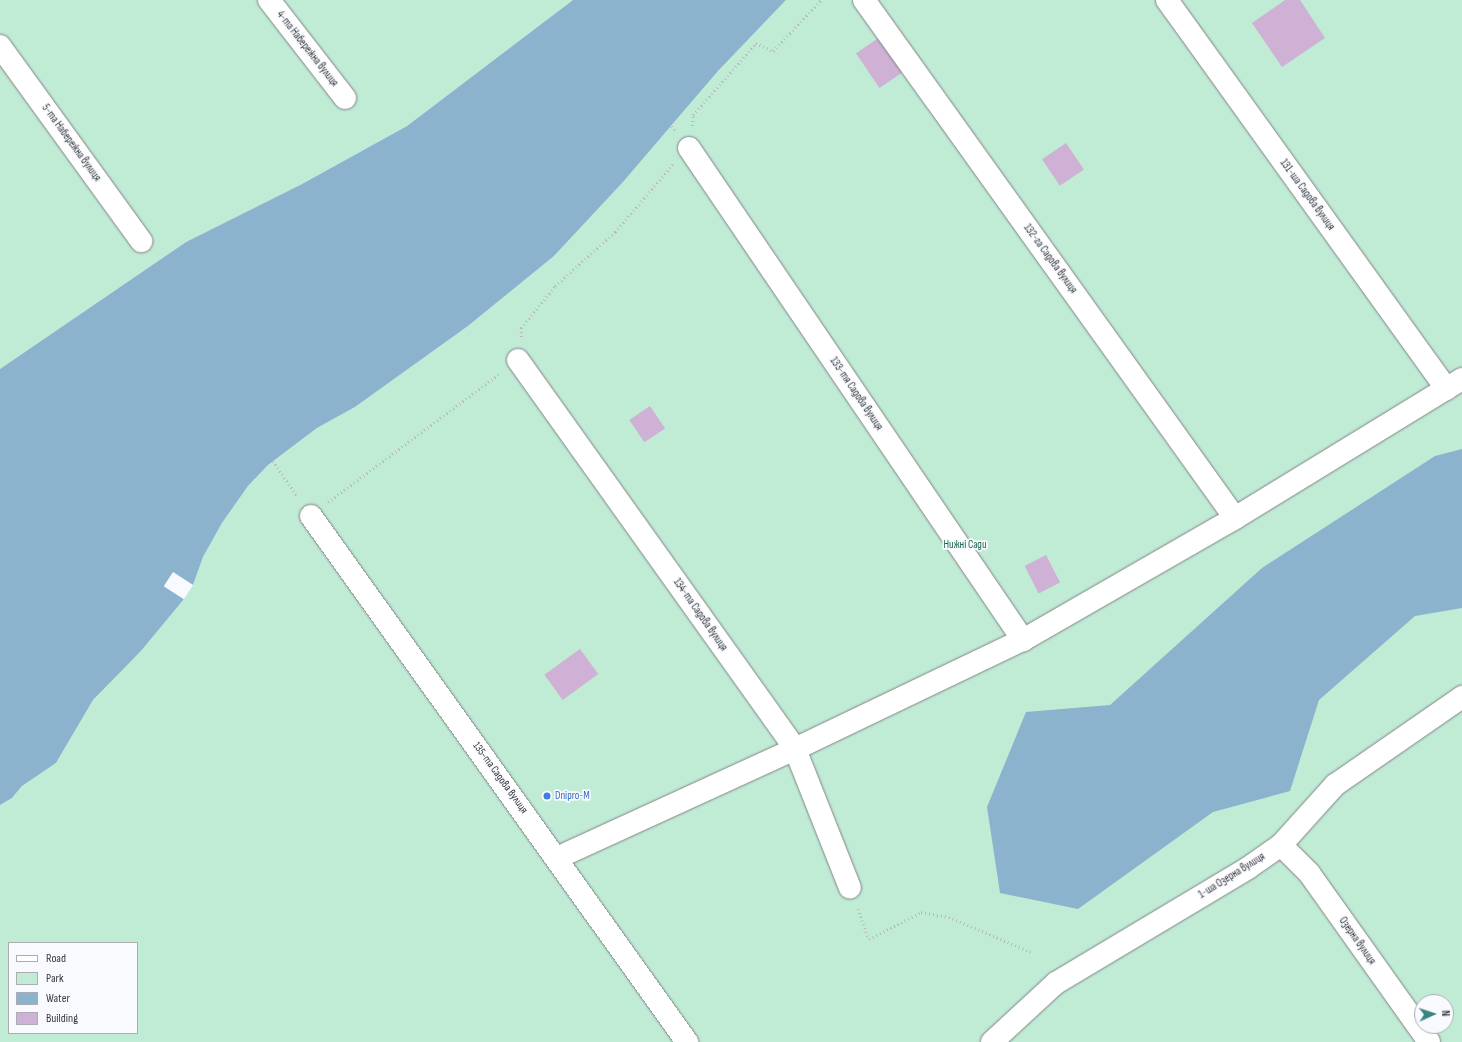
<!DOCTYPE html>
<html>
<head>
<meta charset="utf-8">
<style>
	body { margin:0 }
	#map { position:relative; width:1462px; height:1042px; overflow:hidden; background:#f9faff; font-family:"Sofia Sans Condensed",sans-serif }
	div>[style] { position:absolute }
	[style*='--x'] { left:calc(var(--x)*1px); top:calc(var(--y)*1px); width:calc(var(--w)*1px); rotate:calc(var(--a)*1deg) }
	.green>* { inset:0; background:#c0ebd5 }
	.water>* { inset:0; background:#8bb3ce }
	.pier>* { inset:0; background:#f9faff; transform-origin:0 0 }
	.building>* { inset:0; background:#ceb1d4; transform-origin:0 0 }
	.path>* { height:2.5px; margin-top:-1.25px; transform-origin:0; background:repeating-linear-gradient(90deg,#b8b9bd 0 1px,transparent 0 4px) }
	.roads { filter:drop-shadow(0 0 1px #83848b) drop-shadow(0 0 1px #83848b) }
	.minor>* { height:22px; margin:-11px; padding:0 11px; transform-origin:11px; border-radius:11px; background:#fff }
	.dots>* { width:11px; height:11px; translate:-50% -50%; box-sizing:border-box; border:2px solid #f9faff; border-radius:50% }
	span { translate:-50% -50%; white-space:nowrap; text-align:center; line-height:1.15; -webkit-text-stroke:3.5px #f9faff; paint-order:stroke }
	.street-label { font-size:11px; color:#38393c }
	.park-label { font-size:11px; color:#1a6649 }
	.shop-label { font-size:11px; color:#366cbe }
	.left { translate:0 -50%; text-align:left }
	.legend { position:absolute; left:8px; top:942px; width:130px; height:92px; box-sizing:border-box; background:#f9faff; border:1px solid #acadb1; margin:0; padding:5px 7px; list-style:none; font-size:12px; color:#38393c }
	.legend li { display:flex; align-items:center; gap:8px; height:20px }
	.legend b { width:20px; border:1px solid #acadb1 }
	.north { position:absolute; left:1414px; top:994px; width:40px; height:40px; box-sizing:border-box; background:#f9faff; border:1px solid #acadb1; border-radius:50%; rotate:87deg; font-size:11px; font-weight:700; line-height:16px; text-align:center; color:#38393c }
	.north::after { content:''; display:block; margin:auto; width:14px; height:18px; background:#3c8483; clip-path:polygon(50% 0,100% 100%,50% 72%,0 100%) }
</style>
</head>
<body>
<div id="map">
	<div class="green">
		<i style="clip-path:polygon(0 0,573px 0,407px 126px,302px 184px,186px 242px,0 369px)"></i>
		<i style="clip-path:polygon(evenodd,786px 0,1462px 0,1462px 1042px,0 1042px,0 805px,12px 798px,22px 786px,56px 763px,93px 700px,141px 651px,184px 599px,193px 585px,203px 557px,222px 523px,248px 486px,268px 465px,317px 428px,355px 407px,468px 326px,554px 256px,623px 182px,718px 71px,786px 0,9px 943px,137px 943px,137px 1033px,9px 1033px,9px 943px,786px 0,1422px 1002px,1446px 1002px,1446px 1026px,1422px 1026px,1422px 1002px)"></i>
	</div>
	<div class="water">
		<i style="clip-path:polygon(573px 0,786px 0,718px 71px,623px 182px,554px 256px,468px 326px,355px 407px,317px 428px,268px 465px,248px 486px,222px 523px,203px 557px,193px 585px,184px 599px,141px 651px,93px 700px,56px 763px,22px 786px,12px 798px,0 805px,0 369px,186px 242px,302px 184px,407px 126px)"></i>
		<i style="clip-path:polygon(1462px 449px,1462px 608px,1415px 616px,1319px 700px,1290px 791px,1213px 812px,1078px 909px,1000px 893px,987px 807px,1026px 712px,1110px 705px,1262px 568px,1435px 456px)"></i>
	</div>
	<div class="pier">
		<i style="left:173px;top:572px;width:24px;height:17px;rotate:33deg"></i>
	</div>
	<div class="building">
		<i style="clip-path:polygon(1285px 0,1300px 0,1325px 38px,1282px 67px,1252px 23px)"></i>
		<i style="left:880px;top:37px;width:42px;height:29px;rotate:56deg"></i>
		<i style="left:1066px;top:143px;width:32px;height:29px;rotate:56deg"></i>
		<i style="left:650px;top:406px;width:27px;height:25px;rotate:56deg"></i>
		<i style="left:1046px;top:555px;width:31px;height:24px;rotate:63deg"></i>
		<i style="left:580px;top:649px;width:31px;height:44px;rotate:54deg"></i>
	</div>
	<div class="path">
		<i style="--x:672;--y:126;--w:5;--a:53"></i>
		<i style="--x:692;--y:126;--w:11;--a:-85"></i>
		<i style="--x:693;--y:115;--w:96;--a:-48.8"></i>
		<i style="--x:756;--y:43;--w:19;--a:25"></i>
		<i style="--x:773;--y:51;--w:70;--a:-46.7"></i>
		<i style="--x:521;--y:337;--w:9;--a:-90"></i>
		<i style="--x:521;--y:328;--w:54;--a:-51"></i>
		<i style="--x:555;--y:286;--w:81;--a:-42"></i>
		<i style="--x:615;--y:232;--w:89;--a:-49.5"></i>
		<i style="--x:273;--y:461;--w:44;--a:55.2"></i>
		<i style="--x:328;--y:502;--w:214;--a:-36.8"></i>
		<i style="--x:858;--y:909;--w:32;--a:70"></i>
		<i style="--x:869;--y:939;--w:59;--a:-27.4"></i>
		<i style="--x:921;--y:912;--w:28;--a:10"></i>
		<i style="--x:949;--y:917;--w:91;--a:23.2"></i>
	</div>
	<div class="roads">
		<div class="minor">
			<i style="--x:269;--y:0;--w:124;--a:52.2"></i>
			<i style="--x:864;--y:0;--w:637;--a:54.39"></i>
			<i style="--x:1167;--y:0;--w:479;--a:54.3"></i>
			<i style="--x:0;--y:46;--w:241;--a:54.1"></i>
			<i style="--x:689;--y:148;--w:595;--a:55.83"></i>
			<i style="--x:518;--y:360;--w:478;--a:54.5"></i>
			<i style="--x:795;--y:749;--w:149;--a:68.4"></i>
			<i style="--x:311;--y:516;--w:647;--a:54.44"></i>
			<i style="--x:1281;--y:845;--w:40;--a:45"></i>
			<i style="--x:1309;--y:873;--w:207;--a:54.6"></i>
			<i style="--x:557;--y:858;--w:262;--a:-24.6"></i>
			<i style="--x:795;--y:749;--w:253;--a:-25.6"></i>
			<i style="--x:1023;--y:640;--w:245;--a:-29.9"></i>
			<i style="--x:1235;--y:518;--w:266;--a:-31.5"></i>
			<i style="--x:992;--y:1042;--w:87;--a:-42.7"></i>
			<i style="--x:1056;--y:983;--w:224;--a:-30.9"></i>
			<i style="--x:1248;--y:868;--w:40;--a:-34.9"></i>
			<i style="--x:1281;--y:845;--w:81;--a:-48"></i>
			<i style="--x:1335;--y:785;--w:155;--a:-34.7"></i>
		</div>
	</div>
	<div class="dots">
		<i style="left:547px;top:796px;background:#3f7fe0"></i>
	</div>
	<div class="street-label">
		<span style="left:307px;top:49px;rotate:52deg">4-та Набережна вулиця</span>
		<span style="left:71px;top:143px;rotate:54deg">5-та Набережна вулиця</span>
		<span style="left:1307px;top:195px;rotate:54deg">131-ша Садова вулиця</span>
		<span style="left:1050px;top:259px;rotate:54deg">132-га Садова вулиця</span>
		<span style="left:856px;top:394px;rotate:56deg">133-тя Садова вулиця</span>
		<span style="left:700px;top:615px;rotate:55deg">134-та Садова вулиця</span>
		<span style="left:500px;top:778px;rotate:54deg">135-та Садова вулиця</span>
		<span style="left:1232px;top:876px;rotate:-32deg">1-ша Озерна вулиця</span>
		<span style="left:1357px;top:941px;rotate:55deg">Озерна вулиця</span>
	</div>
	<div class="park-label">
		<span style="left:965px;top:545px">Нижні Сади</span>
	</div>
	<div class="shop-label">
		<span class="left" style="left:555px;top:796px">Dnipro-M</span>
	</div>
	<ul class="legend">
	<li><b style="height:5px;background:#fff"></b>Road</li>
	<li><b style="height:11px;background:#c0ebd5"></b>Park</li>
	<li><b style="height:11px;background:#8bb3ce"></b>Water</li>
	<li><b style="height:11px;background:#ceb1d4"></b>Building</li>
	</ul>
	<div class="north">N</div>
</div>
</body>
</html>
